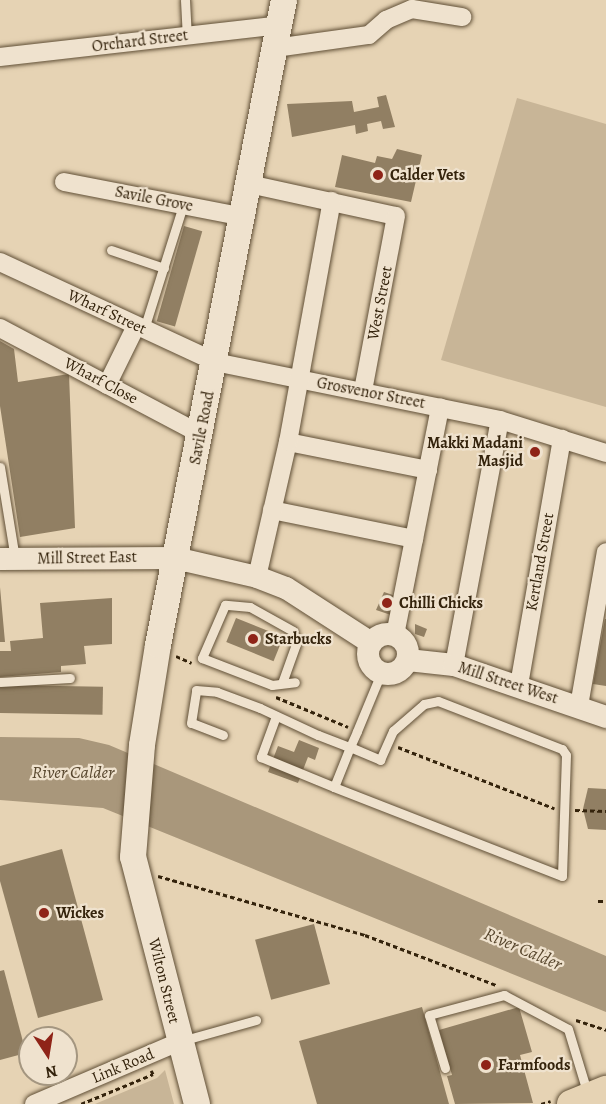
<!DOCTYPE html>
<html>
<head>
<meta charset="utf-8">
<style>
	body { margin:0 }
	#map { position:relative; width:606px; height:1104px; overflow:hidden; background:#e6d3b4; font-family:Alegreya,serif }
	div>[style] { position:absolute }
	[style*='--x'] { left:calc(var(--x)*1px); top:calc(var(--y)*1px); width:calc(var(--w)*1px); rotate:calc(var(--a)*1deg) }
	.green>* { inset:0; background:#c8b597 }
	.water>* { inset:0; background:#a9977b }
	.building>* { inset:0; background:#917f63; transform-origin:0 0 }
	.path>* { height:3px; margin-top:-1.5px; transform-origin:0; background:repeating-linear-gradient(90deg,#34230c 0 4.5px,transparent 0 7.5px) }
	.roads { filter:drop-shadow(0 0 2px #604f36) drop-shadow(0 0 2px #604f36) }
	.service>* { height:9px; margin:-4.5px; padding:0 4.5px; transform-origin:4.5px; border-radius:4.5px; background:#efe2ce }
	.minor>* { height:18px; margin:-9px; padding:0 9px; transform-origin:9px; border-radius:9px; background:#efe2ce }
	.tertiary>* { height:22px; margin:-11px; padding:0 11px; transform-origin:11px; border-radius:11px; background:#efe2ce }
	.tertiary>.ring { margin:-11px; padding:0; box-sizing:content-box; background:none; border:22px solid #efe2ce; border-radius:50% }
	.secondary>* { height:26px; margin:-13px; padding:0 13px; transform-origin:13px; border-radius:13px; background:#efe2ce }
	.trunk>* { height:28px; margin:-14px; padding:0 14px; transform-origin:14px; border-radius:14px; background:#e6d3b4 }
	.dots>* { width:16px; height:16px; translate:-50% -50%; box-sizing:border-box; border:3px solid #efe2ce; border-radius:50% }
	span { translate:-50% -50%; white-space:nowrap; text-align:center; line-height:1.15; -webkit-text-stroke:4.5px #efe2ce; paint-order:stroke }
	.street-label { font-size:16px; color:#34230c }
	.poi-label { font-size:16px; color:#34230c; font-weight:700 }
	.left { translate:0 -50%; text-align:left }
	.right { translate:-100% -50%; text-align:right }
	.water-label { font-size:18px; color:#57462d; font-style:italic }
	.north { position:absolute; left:18px; top:1026px; width:60px; height:60px; box-sizing:border-box; background:#efe2ce; border:2px solid #a49680; border-radius:50%; rotate:168deg; font-size:16px; font-weight:700; line-height:24px; text-align:center; color:#34230c }
	.north::after { content:''; display:block; margin:auto; width:21px; height:27px; background:#8f2418; clip-path:polygon(50% 0,100% 100%,50% 72%,0 100%) }
</style>
</head>
<body>
<div id="map">
	<div class="green">
		<i style="clip-path:polygon(517px 98px,606px 124px,606px 407px,441px 360px)"></i>
		<i style="clip-path:polygon(165px 1070px,174px 1104px,95px 1104px,157px 1078px)"></i>
	</div>
	<div class="water">
		<i style="clip-path:polygon(0 737px,79px 738px,109px 745px,606px 956px,606px 1012px,103px 808px,0 800px)"></i>
	</div>
	<div class="building">
		<i style="clip-path:polygon(386px 95px,395px 127px,383px 129px,381px 121px,367px 124px,368px 131px,356px 134px,355px 125px,292px 137px,287px 104px,352px 101px,354px 112px,379px 107px,377px 97px)"></i>
		<i style="clip-path:polygon(397px 149px,422px 155px,411px 202px,335px 187px,342px 155px,375px 163px,377px 156px,392px 159px)"></i>
		<i style="left:184px;top:226px;width:19px;height:99px;rotate:16deg"></i>
		<i style="clip-path:polygon(0 341px,14px 349px,18px 382px,69px 374px,75px 528px,20px 537px,0 406px)"></i>
		<i style="clip-path:polygon(0 587px,5px 642px,0 642px)"></i>
		<i style="clip-path:polygon(384px 592px,396px 596px,391px 615px,376px 610px)"></i>
		<i style="clip-path:polygon(112px 598px,112px 644px,84px 646px,86px 664px,61px 666px,61px 672px,0 677px,0 651px,11px 651px,10px 641px,43px 638px,40px 603px)"></i>
		<i style="left:236px;top:618px;width:51px;height:26px;rotate:22deg"></i>
		<i style="clip-path:polygon(605px 619px,606px 619px,606px 686px,593px 684px)"></i>
		<i style="clip-path:polygon(415px 624px,427px 629px,424px 637px,415px 634px)"></i>
		<i style="left:0;top:685px;width:103px;height:28px;rotate:1deg"></i>
		<i style="clip-path:polygon(299px 740px,319px 748px,315px 760px,308px 757px,298px 783px,268px 772px,278px 746px,294px 752px)"></i>
		<i style="clip-path:polygon(588px 788px,606px 789px,606px 830px,588px 829px,583px 809px)"></i>
		<i style="clip-path:polygon(62px 849px,103px 1000px,38px 1018px,0 881px,0 866px)"></i>
		<i style="left:314px;top:924px;width:62px;height:61px;rotate:75deg"></i>
		<i style="clip-path:polygon(4px 970px,26px 1053px,0 1060px,0 971px)"></i>
		<i style="clip-path:polygon(422px 1007px,449px 1104px,317px 1104px,299px 1041px)"></i>
		<i style="clip-path:polygon(519px 1007px,532px 1052px,520px 1055px,533px 1103px,455px 1104px,447px 1076px,452px 1075px,439px 1030px)"></i>
	</div>
	<div class="path">
		<i style="--x:176;--y:656;--w:17;--a:24"></i>
		<i style="--x:276;--y:697;--w:78;--a:22.6"></i>
		<i style="--x:398;--y:747;--w:168;--a:21.4"></i>
		<i style="--x:575;--y:810;--w:31;--a:2"></i>
		<i style="--x:158;--y:876;--w:215;--a:15.9"></i>
		<i style="--x:365;--y:935;--w:140;--a:20.9"></i>
		<i style="--x:598;--y:901;--w:8;--a:0"></i>
		<i style="--x:576;--y:1020;--w:32;--a:18"></i>
		<i style="--x:81;--y:1104;--w:78;--a:-22.6"></i>
		<i style="--x:153;--y:1074;--w:4;--a:-117"></i>
		<i style="--x:541;--y:1104;--w:10;--a:-17"></i>
	</div>
	<div class="roads">
		<div class="service">
			<i style="--x:185;--y:0;--w:35;--a:87"></i>
			<i style="--x:111;--y:250;--w:56;--a:18.8"></i>
			<i style="--x:144;--y:329;--w:130;--a:-72.5"></i>
			<i style="--x:0;--y:467;--w:93;--a:80.7"></i>
			<i style="--x:0;--y:682;--w:70;--a:-3.3"></i>
			<i style="--x:282;--y:683;--w:41;--a:-70.3"></i>
			<i style="--x:296;--y:644;--w:13;--a:-103"></i>
			<i style="--x:293;--y:631;--w:49;--a:-150.8"></i>
			<i style="--x:250;--y:607;--w:25;--a:-175"></i>
			<i style="--x:225;--y:605;--w:58;--a:113.5"></i>
			<i style="--x:202;--y:658;--w:75;--a:21.1"></i>
			<i style="--x:272;--y:685;--w:23;--a:-7"></i>
			<i style="--x:276;--y:716;--w:44;--a:110.1"></i>
			<i style="--x:261;--y:757;--w:79;--a:22.3"></i>
			<i style="--x:223;--y:735;--w:34;--a:-159"></i>
			<i style="--x:191;--y:723;--w:33;--a:-81"></i>
			<i style="--x:196;--y:690;--w:21;--a:5"></i>
			<i style="--x:217;--y:692;--w:46;--a:20.4"></i>
			<i style="--x:260;--y:708;--w:64;--a:25"></i>
			<i style="--x:318;--y:735;--w:34;--a:21"></i>
			<i style="--x:350;--y:747;--w:33;--a:23"></i>
			<i style="--x:380;--y:760;--w:32;--a:-66"></i>
			<i style="--x:393;--y:731;--w:41;--a:-41.1"></i>
			<i style="--x:424;--y:704;--w:14;--a:-12"></i>
			<i style="--x:438;--y:701;--w:133;--a:21.2"></i>
			<i style="--x:562;--y:749;--w:7;--a:56"></i>
			<i style="--x:566;--y:755;--w:121;--a:91.9"></i>
			<i style="--x:562;--y:876;--w:245;--a:-158.7"></i>
			<i style="--x:334;--y:787;--w:43;--a:-68.2"></i>
			<i style="--x:350;--y:747;--w:17;--a:-66"></i>
			<i style="--x:357;--y:731;--w:63;--a:-67.5"></i>
			<i style="--x:181;--y:1041;--w:78;--a:-15.6"></i>
			<i style="--x:445;--y:1068;--w:55;--a:-106.8"></i>
			<i style="--x:429;--y:1015;--w:78;--a:-14.9"></i>
			<i style="--x:504;--y:995;--w:72;--a:28"></i>
			<i style="--x:568;--y:1029;--w:69;--a:73.1"></i>
		</div>
		<div class="minor">
			<i style="--x:275;--y:48;--w:95;--a:-7.9"></i>
			<i style="--x:369;--y:35;--w:23;--a:-41"></i>
			<i style="--x:386;--y:20;--w:28;--a:-23"></i>
			<i style="--x:412;--y:9;--w:51;--a:9.1"></i>
			<i style="--x:0;--y:57;--w:282;--a:-6.5"></i>
			<i style="--x:64;--y:182;--w:183;--a:11"></i>
			<i style="--x:249;--y:184;--w:150;--a:12.3"></i>
			<i style="--x:396;--y:216;--w:177;--a:100.7"></i>
			<i style="--x:0;--y:262;--w:237;--a:24.9"></i>
			<i style="--x:215;--y:362;--w:291;--a:11.5"></i>
			<i style="--x:500;--y:420;--w:111;--a:17.3"></i>
			<i style="--x:0;--y:328;--w:229;--a:27.9"></i>
			<i style="--x:107;--y:385;--w:66;--a:-63.8"></i>
			<i style="--x:288;--y:442;--w:143;--a:11.3"></i>
			<i style="--x:272;--y:510;--w:145;--a:11.5"></i>
			<i style="--x:257;--y:577;--w:139;--a:-77.1"></i>
			<i style="--x:288;--y:442;--w:245;--a:-79.7"></i>
			<i style="--x:395;--y:635;--w:232;--a:-78.8"></i>
			<i style="--x:454;--y:665;--w:249;--a:-79.4"></i>
			<i style="--x:519;--y:685;--w:250;--a:-80.1"></i>
			<i style="--x:579;--y:706;--w:156;--a:-80.1"></i>
			<i style="--x:34;--y:1104;--w:158;--a:-23.2"></i>
		</div>
		<div class="tertiary">
			<i style="--x:0;--y:559;--w:175;--a:-0.3"></i>
			<i style="--x:175;--y:558;--w:84;--a:13"></i>
			<i style="--x:257;--y:577;--w:31;--a:21"></i>
			<i style="--x:286;--y:588;--w:101;--a:32.9"></i>
			<i class="ring" style="left:368px;top:634px;width:18px;height:18px"></i>
			<i style="--x:408;--y:660;--w:46;--a:6.2"></i>
			<i style="--x:454;--y:665;--w:161;--a:18.9"></i>
		</div>
		<div class="secondary">
			<i style="--x:197;--y:1104;--w:255;--a:-104.5"></i>
			<i style="--x:133;--y:857;--w:112;--a:-85.4"></i>
			<i style="--x:142;--y:745;--w:101;--a:-80.9"></i>
			<i style="--x:158;--y:645;--w:657;--a:-78.95"></i>
		</div>
		<div class="trunk">
			<i style="--x:571;--y:1104;--w:38;--a:-22"></i>
		</div>
	</div>
	<div class="dots">
		<i style="left:378px;top:175px;background:#8f2418"></i>
		<i style="left:535px;top:452px;background:#8f2418"></i>
		<i style="left:387px;top:603px;background:#8f2418"></i>
		<i style="left:253px;top:639px;background:#8f2418"></i>
		<i style="left:44px;top:913px;background:#8f2418"></i>
		<i style="left:486px;top:1065px;background:#8f2418"></i>
	</div>
	<div class="street-label">
		<span style="left:140px;top:41px;rotate:-7deg">Orchard Street</span>
		<span style="left:154px;top:199px;rotate:11deg">Savile Grove</span>
		<span style="left:380px;top:303px;rotate:-79deg">West Street</span>
		<span style="left:107px;top:312px;rotate:25deg">Wharf Street</span>
		<span style="left:101px;top:381px;rotate:28deg">Wharf Close</span>
		<span style="left:371px;top:393px;rotate:11deg">Grosvenor Street</span>
		<span style="left:202px;top:428px;rotate:-79deg">Savile Road</span>
		<span style="left:87px;top:558px;rotate:-1deg">Mill Street East</span>
		<span style="left:540px;top:562px;rotate:-80deg">Kertland Street</span>
		<span style="left:508px;top:683px;rotate:18deg">Mill Street West</span>
		<span style="left:164px;top:981px;rotate:76deg">Wilton Street</span>
		<span style="left:123px;top:1066px;rotate:-23deg">Link Road</span>
	</div>
	<div class="poi-label">
		<span class="left" style="left:390px;top:175px">Calder Vets</span>
		<span class="right" style="left:523px;top:452px">Makki Madani<br>Masjid</span>
		<span class="left" style="left:399px;top:603px">Chilli Chicks</span>
		<span class="left" style="left:265px;top:639px">Starbucks</span>
		<span class="left" style="left:56px;top:913px">Wickes</span>
		<span class="left" style="left:498px;top:1065px">Farmfoods</span>
	</div>
	<div class="water-label">
		<span style="left:73px;top:772px">River Calder</span>
		<span style="left:523px;top:949px;rotate:23deg">River Calder</span>
	</div>
	<div class="north">N</div>
</div>
</body>
</html>
